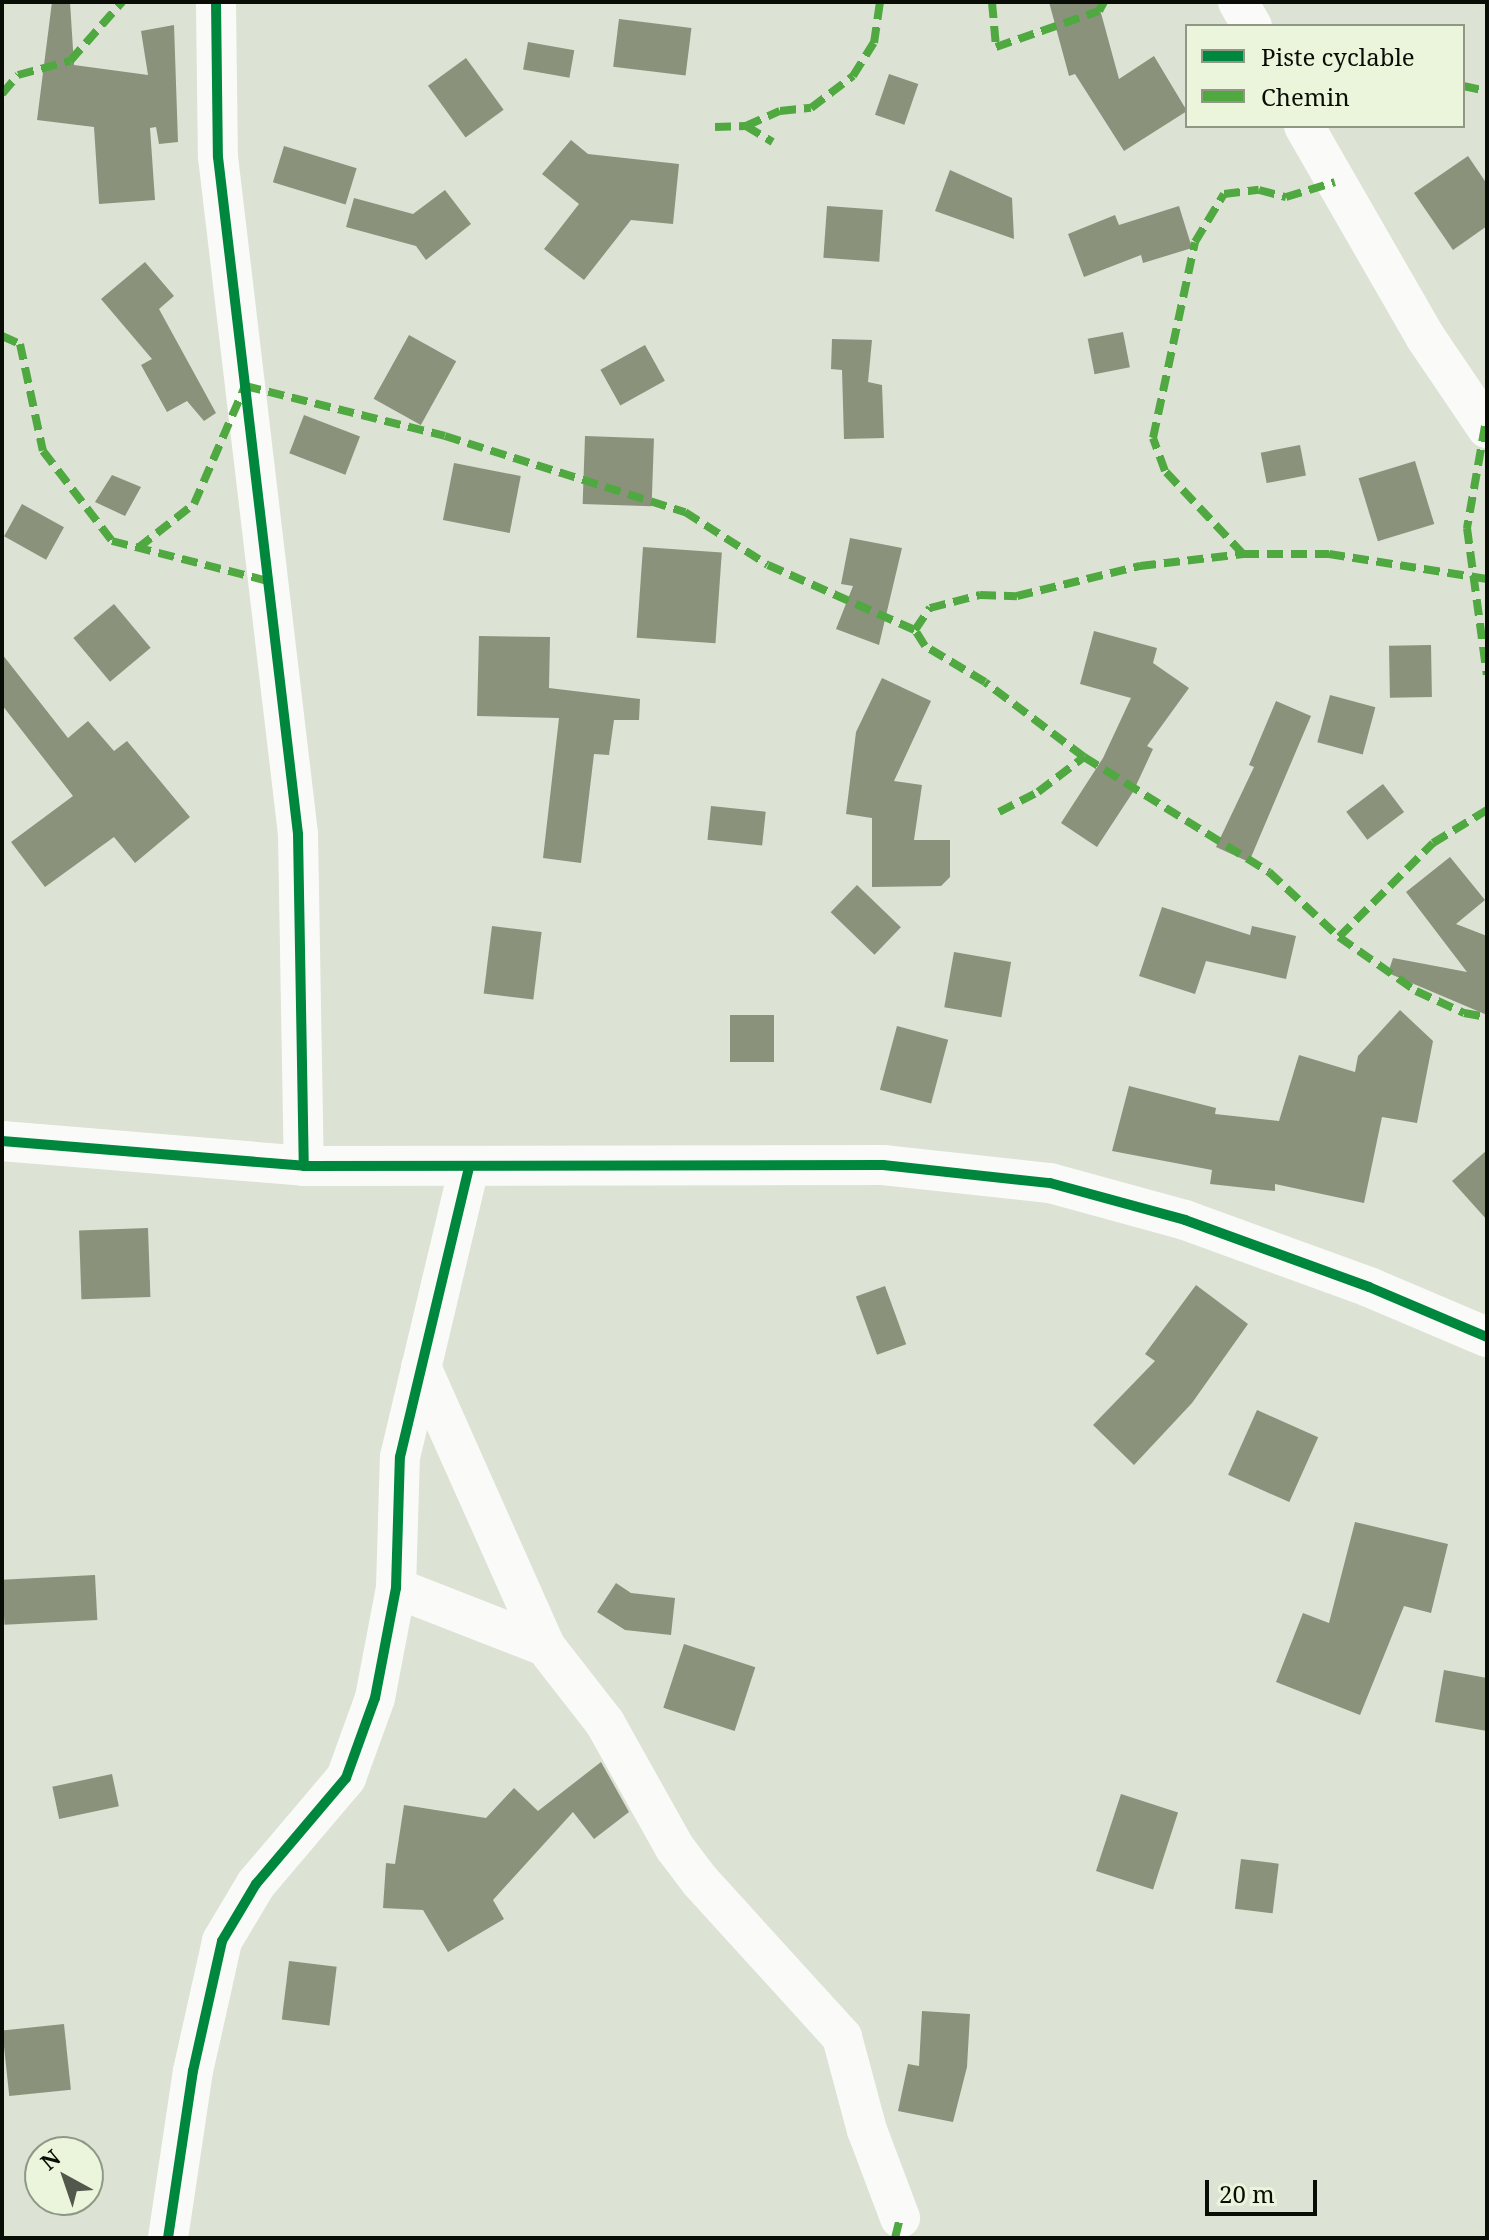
<!DOCTYPE html>
<html>
<head>
<meta charset="utf-8">
<style>
	body { margin:0 }
	#map { position:relative; width:1489px; height:2240px; overflow:hidden; background:#dce2d4; font-family:"Noto Serif",serif }
	div>[style] { position:absolute }
	[style*='--x'] { left:calc(var(--x)*1px); top:calc(var(--y)*1px); width:calc(var(--w)*1px); rotate:calc(var(--a)*1deg) }
	.building>* { inset:0; background:#8a927b; transform-origin:0 0 }
	.street>* { height:40px; margin:-20px; padding:0 20px; transform-origin:20px; border-radius:20px; background:#fafbf9 }
	.quiet>* { height:8px; margin-top:-4px; transform-origin:0; background:repeating-linear-gradient(90deg,#50a840 0 16px,transparent 0 24px) }
	.cycleway>* { height:10px; margin:-5px; padding:0 5px; transform-origin:5px; border-radius:5px; background:#00873e }
	span { translate:-50% -50%; white-space:nowrap; text-align:center; line-height:1.15; -webkit-text-stroke:8px #eaf5db; paint-order:stroke }
	.frame { position:absolute; inset:0; border:4px solid #090d05; pointer-events:none }
	.legend { position:absolute; left:1185px; top:24px; width:280px; height:104px; box-sizing:border-box; background:#eaf5db; border:2px solid #909885; margin:0; padding:10px 14px; list-style:none; font-size:24px; color:#090d05 }
	.legend li { display:flex; align-items:center; gap:16px; height:40px }
	.legend b { width:40px; border:2px solid #909885 }
	.north { position:absolute; left:24px; top:2136px; width:80px; height:80px; box-sizing:border-box; background:#eaf5db; border:2px solid #909885; border-radius:50%; rotate:320deg; font-size:22px; font-weight:700; line-height:32px; text-align:center; color:#090d05 }
	.north::after { content:''; display:block; margin:auto; width:28px; height:36px; background:#53584d; clip-path:polygon(50% 0,100% 100%,50% 72%,0 100%) }
	.scale { position:absolute; left:1205px; top:2180px; width:112px; height:36px; box-sizing:border-box; border:4px solid #090d05; border-top:0; padding-left:10px; font-size:24px; line-height:28px; white-space:nowrap; color:#090d05; -webkit-text-stroke:6px #eaf5db; paint-order:stroke }
</style>
</head>
<body>
<div id="map">
	<div class="building">
		<i style="clip-path:polygon(52px 2px,70px 2px,74px 65px,148px 75px,141px 31px,174px 25px,178px 142px,159px 144px,156px 127px,150px 128px,155px 200px,99px 204px,94px 127px,37px 120px)"></i>
		<i style="clip-path:polygon(1049px 2px,1098px 2px,1119px 79px,1154px 56px,1187px 111px,1124px 151px,1075px 74px,1069px 76px)"></i>
		<i style="left:619px;top:19px;width:73px;height:48px;rotate:7deg"></i>
		<i style="left:528px;top:42px;width:47px;height:28px;rotate:10deg"></i>
		<i style="left:466px;top:58px;width:64px;height:47px;rotate:54deg"></i>
		<i style="left:889px;top:74px;width:31px;height:43px;rotate:19deg"></i>
		<i style="clip-path:polygon(571px 140px,588px 154px,679px 164px,673px 224px,631px 220px,584px 280px,544px 249px,579px 204px,542px 174px)"></i>
		<i style="left:284px;top:146px;width:76px;height:38px;rotate:17deg"></i>
		<i style="clip-path:polygon(1468px 156px,1487px 184px,1487px 226px,1453px 250px,1414px 193px)"></i>
		<i style="clip-path:polygon(950px 170px,1012px 198px,1014px 239px,935px 211px)"></i>
		<i style="clip-path:polygon(445px 190px,471px 224px,426px 260px,416px 246px,346px 227px,354px 198px,413px 214px)"></i>
		<i style="left:827px;top:206px;width:56px;height:52px;rotate:4deg"></i>
		<i style="clip-path:polygon(1179px 206px,1192px 248px,1143px 263px,1141px 255px,1084px 277px,1068px 234px,1115px 215px,1119px 225px)"></i>
		<i style="clip-path:polygon(145px 262px,174px 296px,159px 309px,216px 413px,204px 421px,187px 401px,167px 412px,141px 365px,152px 359px,101px 299px)"></i>
		<i style="left:1123px;top:332px;width:36px;height:36px;rotate:79deg"></i>
		<i style="left:409px;top:335px;width:54px;height:73px;rotate:29deg"></i>
		<i style="clip-path:polygon(832px 339px,872px 340px,868px 382px,882px 385px,884px 438px,844px 439px,842px 370px,831px 369px)"></i>
		<i style="left:645px;top:345px;width:41px;height:51px;rotate:61deg"></i>
		<i style="left:304px;top:415px;width:60px;height:41px;rotate:21deg"></i>
		<i style="left:585px;top:436px;width:69px;height:68px;rotate:2deg"></i>
		<i style="left:1300px;top:445px;width:31px;height:40px;rotate:79deg"></i>
		<i style="left:1415px;top:461px;width:66px;height:59px;rotate:73deg"></i>
		<i style="left:454px;top:463px;width:68px;height:58px;rotate:11deg"></i>
		<i style="clip-path:polygon(112px 475px,141px 487px,125px 516px,95px 502px)"></i>
		<i style="left:22px;top:504px;width:48px;height:37px;rotate:29deg"></i>
		<i style="clip-path:polygon(850px 538px,902px 548px,879px 645px,836px 629px,853px 586px,841px 584px)"></i>
		<i style="left:643px;top:547px;width:79px;height:91px;rotate:4deg"></i>
		<i style="left:114px;top:604px;width:57px;height:53px;rotate:50deg"></i>
		<i style="clip-path:polygon(1094px 631px,1157px 648px,1153px 663px,1189px 688px,1147px 746px,1153px 749px,1133px 792px,1097px 847px,1061px 823px,1103px 758px,1131px 698px,1080px 684px)"></i>
		<i style="clip-path:polygon(479px 636px,550px 637px,549px 688px,640px 699px,639px 720px,614px 720px,609px 755px,594px 754px,581px 863px,543px 858px,559px 718px,477px 716px)"></i>
		<i style="left:1431px;top:645px;width:52px;height:42px;rotate:89deg"></i>
		<i style="clip-path:polygon(2px 654px,68px 738px,88px 721px,114px 751px,127px 741px,190px 817px,135px 863px,114px 837px,45px 887px,11px 842px,73px 796px,2px 705px)"></i>
		<i style="clip-path:polygon(882px 678px,931px 701px,894px 781px,922px 785px,914px 840px,950px 840px,950px 877px,941px 886px,872px 887px,872px 818px,846px 814px,856px 732px)"></i>
		<i style="left:1330px;top:695px;width:47px;height:49px;rotate:15deg"></i>
		<i style="clip-path:polygon(1276px 701px,1311px 716px,1249px 862px,1216px 847px,1254px 767px,1249px 765px)"></i>
		<i style="left:1383px;top:784px;width:35px;height:46px;rotate:53deg"></i>
		<i style="left:711px;top:806px;width:55px;height:34px;rotate:6deg"></i>
		<i style="clip-path:polygon(1450px 857px,1485px 900px,1456px 924px,1487px 936px,1487px 1015px,1388px 973px,1393px 958px,1467px 972px,1406px 892px)"></i>
		<i style="left:857px;top:885px;width:61px;height:38px;rotate:44deg"></i>
		<i style="clip-path:polygon(1162px 907px,1250px 935px,1252px 926px,1296px 936px,1286px 979px,1206px 961px,1195px 994px,1139px 976px)"></i>
		<i style="left:492px;top:926px;width:50px;height:68px;rotate:7deg"></i>
		<i style="left:954px;top:952px;width:58px;height:56px;rotate:10deg"></i>
		<i style="clip-path:polygon(1400px 1010px,1433px 1041px,1417px 1123px,1382px 1117px,1364px 1203px,1275px 1184px,1275px 1191px,1210px 1184px,1212px 1170px,1112px 1151px,1129px 1086px,1216px 1108px,1215px 1114px,1279px 1121px,1299px 1055px,1355px 1072px,1358px 1056px)"></i>
		<i style="left:730px;top:1015px;width:44px;height:47px"></i>
		<i style="left:897px;top:1026px;width:53px;height:66px;rotate:15deg"></i>
		<i style="clip-path:polygon(1487px 1150px,1487px 1220px,1452px 1181px)"></i>
		<i style="left:148px;top:1228px;width:69px;height:69px;rotate:88deg"></i>
		<i style="clip-path:polygon(1196px 1285px,1248px 1324px,1192px 1403px,1134px 1465px,1093px 1425px,1155px 1361px,1145px 1354px)"></i>
		<i style="left:885px;top:1286px;width:62px;height:31px;rotate:70deg"></i>
		<i style="left:1257px;top:1410px;width:67px;height:71px;rotate:24deg"></i>
		<i style="clip-path:polygon(1355px 1522px,1448px 1544px,1431px 1613px,1404px 1606px,1360px 1715px,1276px 1682px,1303px 1613px,1329px 1623px)"></i>
		<i style="left:95px;top:1575px;width:45px;height:93px;rotate:87deg"></i>
		<i style="clip-path:polygon(616px 1583px,631px 1593px,675px 1598px,671px 1635px,625px 1630px,597px 1612px)"></i>
		<i style="left:684px;top:1644px;width:75px;height:67px;rotate:18deg"></i>
		<i style="clip-path:polygon(1444px 1670px,1487px 1678px,1487px 1731px,1435px 1722px)"></i>
		<i style="clip-path:polygon(601px 1762px,629px 1812px,594px 1839px,573px 1812px,493px 1900px,504px 1919px,448px 1952px,423px 1910px,383px 1908px,386px 1863px,395px 1864px,404px 1805px,486px 1818px,514px 1788px,538px 1811px)"></i>
		<i style="left:112px;top:1774px;width:33px;height:61px;rotate:78deg"></i>
		<i style="left:1121px;top:1794px;width:60px;height:81px;rotate:18deg"></i>
		<i style="left:1241px;top:1859px;width:38px;height:50px;rotate:7deg"></i>
		<i style="left:289px;top:1961px;width:48px;height:59px;rotate:7deg"></i>
		<i style="clip-path:polygon(922px 2011px,970px 2014px,967px 2067px,953px 2122px,898px 2111px,908px 2064px,919px 2066px)"></i>
		<i style="left:64px;top:2024px;width:66px;height:62px;rotate:84deg"></i>
	</div>
	<div class="street">
		<i style="--x:216;--y:2;--w:155;--a:89.3"></i>
		<i style="--x:218;--y:157;--w:682;--a:83.26"></i>
		<i style="--x:298;--y:834;--w:332;--a:89"></i>
		<i style="--x:1238;--y:2;--w:28;--a:60"></i>
		<i style="--x:1304;--y:126;--w:245;--a:60.1"></i>
		<i style="--x:1426;--y:338;--w:109;--a:55.9"></i>
		<i style="--x:2;--y:1141;--w:303;--a:4.7"></i>
		<i style="--x:304;--y:1166;--w:579;--a:-0.1"></i>
		<i style="--x:883;--y:1165;--w:168;--a:6.2"></i>
		<i style="--x:1050;--y:1183;--w:140;--a:15.3"></i>
		<i style="--x:1185;--y:1220;--w:196;--a:20"></i>
		<i style="--x:1369;--y:1287;--w:128;--a:23"></i>
		<i style="--x:421;--y:1367;--w:305;--a:66"></i>
		<i style="--x:545;--y:1646;--w:98;--a:52.1"></i>
		<i style="--x:605;--y:1723;--w:143;--a:60.8"></i>
		<i style="--x:675;--y:1848;--w:41;--a:52.9"></i>
		<i style="--x:700;--y:1881;--w:211;--a:47.7"></i>
		<i style="--x:842;--y:2037;--w:96;--a:75"></i>
		<i style="--x:867;--y:2130;--w:94;--a:69.4"></i>
		<i style="--x:396;--y:1588;--w:160;--a:21.3"></i>
		<i style="--x:168;--y:2238;--w:169;--a:-81.5"></i>
		<i style="--x:193;--y:2071;--w:133;--a:-77.4"></i>
		<i style="--x:222;--y:1941;--w:66;--a:-59.2"></i>
		<i style="--x:256;--y:1884;--w:139;--a:-49.7"></i>
		<i style="--x:346;--y:1778;--w:85;--a:-70.1"></i>
		<i style="--x:375;--y:1698;--w:112;--a:-79.2"></i>
		<i style="--x:396;--y:1588;--w:131;--a:-88.3"></i>
		<i style="--x:400;--y:1457;--w:297;--a:-76.6"></i>
	</div>
	<div class="quiet">
		<i style="--x:992;--y:2;--w:45;--a:84.9"></i>
		<i style="--x:996;--y:47;--w:109;--a:-19.3"></i>
		<i style="--x:1099;--y:11;--w:10;--a:-61"></i>
		<i style="--x:1463;--y:86;--w:25;--a:12"></i>
		<i style="--x:2;--y:94;--w:25;--a:-50"></i>
		<i style="--x:18;--y:75;--w:54;--a:-15.1"></i>
		<i style="--x:70;--y:61;--w:79;--a:-48.6"></i>
		<i style="--x:746;--y:126;--w:31;--a:31"></i>
		<i style="--x:715;--y:127;--w:31;--a:-2"></i>
		<i style="--x:746;--y:126;--w:37;--a:-24"></i>
		<i style="--x:780;--y:111;--w:31;--a:-6"></i>
		<i style="--x:811;--y:108;--w:53;--a:-37.3"></i>
		<i style="--x:853;--y:76;--w:39;--a:-58"></i>
		<i style="--x:874;--y:43;--w:41;--a:-81.7"></i>
		<i style="--x:2;--y:336;--w:20;--a:24"></i>
		<i style="--x:20;--y:344;--w:109;--a:77.9"></i>
		<i style="--x:43;--y:451;--w:113;--a:52.5"></i>
		<i style="--x:112;--y:541;--w:161;--a:14.4"></i>
		<i style="--x:1485;--y:426;--w:104;--a:100"></i>
		<i style="--x:1467;--y:528;--w:148;--a:82.3"></i>
		<i style="--x:138;--y:548;--w:71;--a:-38.2"></i>
		<i style="--x:194;--y:504;--w:129;--a:-66.6"></i>
		<i style="--x:245;--y:386;--w:206;--a:14"></i>
		<i style="--x:445;--y:436;--w:252;--a:17.6"></i>
		<i style="--x:685;--y:512;--w:98;--a:32.6"></i>
		<i style="--x:768;--y:565;--w:161;--a:23.9"></i>
		<i style="--x:1243;--y:554;--w:114;--a:-133.2"></i>
		<i style="--x:1165;--y:471;--w:35;--a:-110"></i>
		<i style="--x:1153;--y:438;--w:200;--a:-77.9"></i>
		<i style="--x:1195;--y:242;--w:56;--a:-58.9"></i>
		<i style="--x:1224;--y:194;--w:35;--a:-7"></i>
		<i style="--x:1259;--y:190;--w:28;--a:15"></i>
		<i style="--x:1286;--y:197;--w:51;--a:-17"></i>
		<i style="--x:1084;--y:757;--w:218;--a:31.9"></i>
		<i style="--x:1269;--y:872;--w:96;--a:42.9"></i>
		<i style="--x:1339;--y:937;--w:133;--a:-45"></i>
		<i style="--x:1433;--y:843;--w:63;--a:-31.4"></i>
		<i style="--x:999;--y:812;--w:44;--a:-27.1"></i>
		<i style="--x:1038;--y:792;--w:58;--a:-37.3"></i>
		<i style="--x:1084;--y:757;--w:124;--a:-142.9"></i>
		<i style="--x:985;--y:682;--w:70;--a:-149"></i>
		<i style="--x:925;--y:646;--w:19;--a:-122"></i>
		<i style="--x:915;--y:630;--w:27;--a:-56"></i>
		<i style="--x:930;--y:608;--w:52;--a:-14.6"></i>
		<i style="--x:980;--y:595;--w:37;--a:2"></i>
		<i style="--x:1017;--y:596;--w:127;--a:-13.7"></i>
		<i style="--x:1140;--y:566;--w:104;--a:-6.6"></i>
		<i style="--x:1243;--y:554;--w:86;--a:0"></i>
		<i style="--x:1329;--y:554;--w:160;--a:9"></i>
		<i style="--x:1339;--y:937;--w:94;--a:35"></i>
		<i style="--x:1416;--y:991;--w:53;--a:24.6"></i>
		<i style="--x:1464;--y:1013;--w:23;--a:10"></i>
		<i style="--x:895;--y:2238;--w:21;--a:-76"></i>
	</div>
	<div class="cycleway">
		<i style="--x:216;--y:2;--w:155;--a:89.3"></i>
		<i style="--x:218;--y:157;--w:682;--a:83.26"></i>
		<i style="--x:298;--y:834;--w:332;--a:89"></i>
		<i style="--x:2;--y:1141;--w:303;--a:4.7"></i>
		<i style="--x:304;--y:1166;--w:579;--a:-0.1"></i>
		<i style="--x:883;--y:1165;--w:168;--a:6.2"></i>
		<i style="--x:1050;--y:1183;--w:140;--a:15.3"></i>
		<i style="--x:1185;--y:1220;--w:196;--a:20"></i>
		<i style="--x:1369;--y:1287;--w:128;--a:23"></i>
		<i style="--x:168;--y:2238;--w:169;--a:-81.5"></i>
		<i style="--x:193;--y:2071;--w:133;--a:-77.4"></i>
		<i style="--x:222;--y:1941;--w:66;--a:-59.2"></i>
		<i style="--x:256;--y:1884;--w:139;--a:-49.7"></i>
		<i style="--x:346;--y:1778;--w:85;--a:-70.1"></i>
		<i style="--x:375;--y:1698;--w:112;--a:-79.2"></i>
		<i style="--x:396;--y:1588;--w:131;--a:-88.3"></i>
		<i style="--x:400;--y:1457;--w:297;--a:-76.6"></i>
	</div>
	<div class="frame"></div>
	<ul class="legend">
	<li><b style="height:10px;background:#00873e"></b>Piste cyclable</li>
	<li><b style="height:10px;background:#50a840"></b>Chemin</li>
	</ul>
	<div class="north">N</div>
	<div class="scale">20 m</div>
</div>
</body>
</html>
